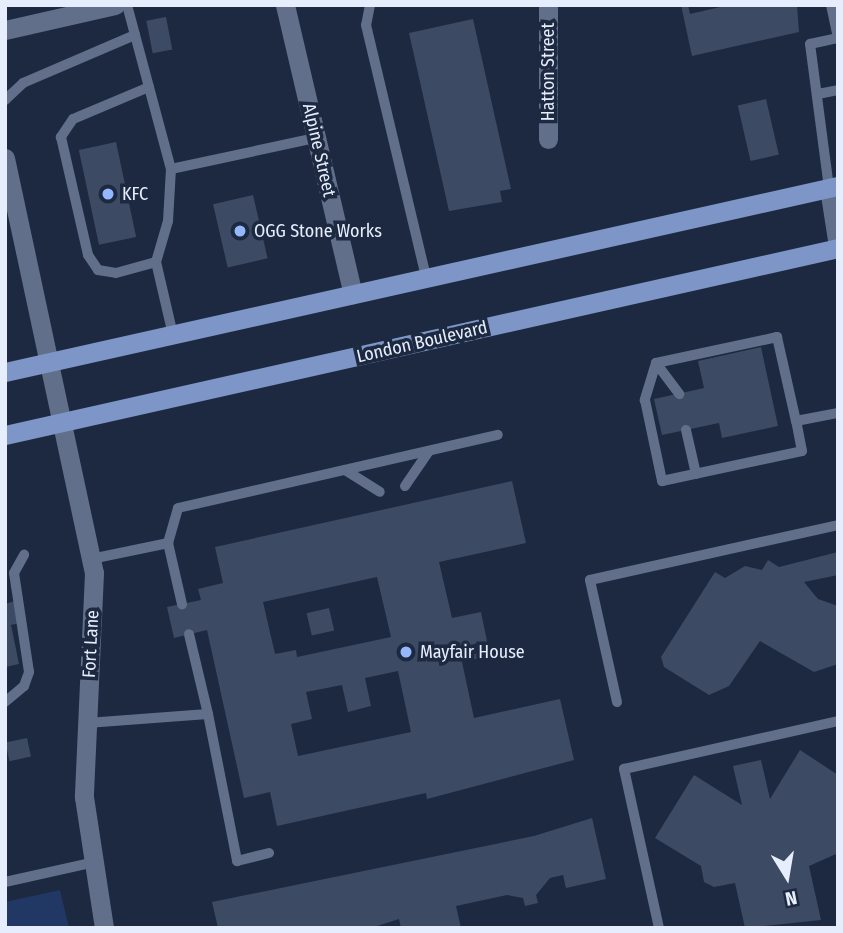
<!DOCTYPE html>
<html>
<head>
<meta charset="utf-8">
<style>
	body { margin:0 }
	#map { position:relative; width:843px; height:933px; overflow:hidden; background:#1d2940; font-family:"Fira Sans Condensed",sans-serif }
	div>[style] { position:absolute }
	[style*='--x'] { left:calc(var(--x)*1px); top:calc(var(--y)*1px); width:calc(var(--w)*1px); rotate:calc(var(--a)*1deg) }
	.green>* { inset:0; background:#213764 }
	.building>* { inset:0; background:#3d4a63; transform-origin:0 0 }
	.service>* { height:10px; margin:-5px; padding:0 5px; transform-origin:5px; border-radius:5px; background:#616f8a }
	.minor>* { height:19px; margin:-9.5px; padding:0 9.5px; transform-origin:9.5px; border-radius:9.5px; background:#616f8a }
	.primary>* { height:19px; margin:-9.5px; padding:0 9.5px; transform-origin:9.5px; border-radius:9.5px; background:#7d96c7 }
	.dots>* { width:19px; height:19px; translate:-50% -50%; box-sizing:border-box; border:4px solid #1d2940; border-radius:50% }
	span { translate:-50% -50%; white-space:nowrap; text-align:center; line-height:1.15; -webkit-text-stroke:7px #1d2940; paint-order:stroke }
	.street-label { font-size:18px; color:#e6eefe }
	.poi-label { font-size:18px; color:#e6eefe }
	.left { translate:0 -50%; text-align:left }
	.frame { position:absolute; inset:0; border:7px solid #e6eefe; pointer-events:none }
	.north { position:absolute; left:752px; top:842px; width:70px; height:70px; -webkit-text-stroke:5px #1d2940; paint-order:stroke; rotate:169deg; font-size:19px; font-weight:700; line-height:28px; text-align:center; color:#e6eefe }
	.north::after { content:''; display:block; margin:auto; width:24px; height:32px; background:#e6eefe; clip-path:polygon(50% 0,100% 100%,50% 72%,0 100%) }
</style>
</head>
<body>
<div id="map">
	<div class="green">
		<i style="clip-path:polygon(60px 890px,69px 928px,5px 928px,5px 902px)"></i>
	</div>
	<div class="building">
		<i style="clip-path:polygon(681px 5px,688px 5px,690px 14px,729px 5px,797px 5px,799px 32px,692px 56px)"></i>
		<i style="left:166px;top:17px;width:33px;height:20px;rotate:79deg"></i>
		<i style="clip-path:polygon(473px 19px,511px 189px,500px 191px,502px 202px,449px 211px,409px 33px)"></i>
		<i style="left:766px;top:99px;width:57px;height:29px;rotate:77deg"></i>
		<i style="left:116px;top:142px;width:97px;height:38px;rotate:78deg"></i>
		<i style="left:253px;top:195px;width:65px;height:41px;rotate:77deg"></i>
		<i style="clip-path:polygon(761px 347px,778px 426px,722px 438px,719px 423px,662px 435px,654px 399px,704px 388px,698px 361px)"></i>
		<i style="clip-path:polygon(evenodd,512px 481px,526px 543px,439px 562px,452px 618px,481px 612px,490px 656px,462px 662px,474px 718px,560px 699px,574px 760px,427px 799px,426px 793px,277px 826px,270px 792px,244px 798px,207px 630px,174px 638px,167px 607px,201px 600px,198px 589px,223px 583px,215px 547px,512px 481px,377px 577px,391px 637px,297px 657px,296px 650px,275px 654px,263px 602px,377px 577px,512px 481px,398px 671px,411px 732px,298px 756px,291px 724px,312px 719px,306px 692px,342px 685px,348px 712px,371px 706px,365px 678px,398px 671px)"></i>
		<i style="clip-path:polygon(838px 552px,838px 575px,804px 582px,818px 599px,838px 606px,838px 664px,814px 672px,760px 641px,729px 686px,709px 695px,664px 667px,661px 657px,715px 572px,725px 578px,745px 566px,762px 570px,768px 560px,779px 567px)"></i>
		<i style="clip-path:polygon(15px 601px,20px 623px,11px 625px,19px 664px,5px 667px,5px 604px)"></i>
		<i style="left:329px;top:608px;width:23px;height:23px;rotate:77deg"></i>
		<i style="left:27px;top:738px;width:19px;height:22px;rotate:78deg"></i>
		<i style="clip-path:polygon(800px 750px,838px 775px,836px 854px,809px 866px,821px 920px,745px 928px,735px 883px,714px 887px,704px 882px,701px 866px,655px 838px,694px 775px,742px 805px,733px 766px,761px 760px,770px 799px)"></i>
		<i style="clip-path:polygon(592px 818px,606px 879px,566px 888px,563px 875px,550px 878px,536px 895px,538px 903px,525px 906px,523px 898px,507px 895px,456px 906px,461px 928px,401px 928px,399px 919px,371px 928px,218px 928px,212px 902px,534px 836px)"></i>
	</div>
	<div class="service">
		<i style="--x:127;--y:5;--w:170;--a:75"></i>
		<i style="--x:370;--y:5;--w:20;--a:101"></i>
		<i style="--x:366;--y:25;--w:259;--a:76.6"></i>
		<i style="--x:831;--y:5;--w:34;--a:78"></i>
		<i style="--x:149;--y:87;--w:82;--a:157.2"></i>
		<i style="--x:73;--y:119;--w:22;--a:124"></i>
		<i style="--x:61;--y:137;--w:121;--a:77.1"></i>
		<i style="--x:88;--y:255;--w:18;--a:56"></i>
		<i style="--x:98;--y:270;--w:18;--a:9"></i>
		<i style="--x:116;--y:273;--w:41;--a:-15.4"></i>
		<i style="--x:818;--y:94;--w:20;--a:-11"></i>
		<i style="--x:5;--y:100;--w:25;--a:-43"></i>
		<i style="--x:23;--y:83;--w:122;--a:-23.2"></i>
		<i style="--x:829;--y:188;--w:145;--a:-97.5"></i>
		<i style="--x:810;--y:44;--w:29;--a:-12"></i>
		<i style="--x:173;--y:335;--w:75;--a:-103.1"></i>
		<i style="--x:156;--y:262;--w:43;--a:-73.7"></i>
		<i style="--x:168;--y:221;--w:52;--a:-86.7"></i>
		<i style="--x:171;--y:169;--w:148;--a:-12.1"></i>
		<i style="--x:656;--y:363;--w:39;--a:107"></i>
		<i style="--x:645;--y:400;--w:83;--a:78.1"></i>
		<i style="--x:662;--y:481;--w:143;--a:-12.1"></i>
		<i style="--x:802;--y:451;--w:31;--a:-101"></i>
		<i style="--x:656;--y:363;--w:124;--a:-12.1"></i>
		<i style="--x:777;--y:337;--w:86;--a:77.3"></i>
		<i style="--x:796;--y:421;--w:43;--a:-10.8"></i>
		<i style="--x:656;--y:363;--w:39;--a:53"></i>
		<i style="--x:686;--y:430;--w:45;--a:77.2"></i>
		<i style="--x:345;--y:470;--w:41;--a:32.2"></i>
		<i style="--x:405;--y:486;--w:42;--a:-55.6"></i>
		<i style="--x:168;--y:543;--w:36;--a:-74"></i>
		<i style="--x:178;--y:508;--w:328;--a:-12.9"></i>
		<i style="--x:91;--y:559;--w:79;--a:-11.7"></i>
		<i style="--x:168;--y:543;--w:63;--a:77.1"></i>
		<i style="--x:5;--y:702;--w:25;--a:-40"></i>
		<i style="--x:24;--y:686;--w:15;--a:-70"></i>
		<i style="--x:29;--y:672;--w:100;--a:-98.6"></i>
		<i style="--x:14;--y:573;--w:21;--a:-61"></i>
		<i style="--x:617;--y:702;--w:125;--a:-102.5"></i>
		<i style="--x:590;--y:580;--w:254;--a:-12.5"></i>
		<i style="--x:208;--y:714;--w:150;--a:78.8"></i>
		<i style="--x:237;--y:861;--w:33;--a:-14"></i>
		<i style="--x:87;--y:723;--w:121;--a:-4.3"></i>
		<i style="--x:208;--y:714;--w:82;--a:-103.4"></i>
		<i style="--x:5;--y:882;--w:87;--a:-12.6"></i>
		<i style="--x:659;--y:928;--w:163;--a:-102.4"></i>
		<i style="--x:624;--y:769;--w:219;--a:-12.6"></i>
	</div>
	<div class="minor">
		<i style="--x:285;--y:5;--w:297;--a:76.8"></i>
		<i style="--x:548;--y:5;--w:134;--a:90"></i>
		<i style="--x:5;--y:30;--w:113;--a:-12.8"></i>
		<i style="--x:5;--y:158;--w:424;--a:77.9"></i>
		<i style="--x:94;--y:573;--w:224;--a:92.6"></i>
		<i style="--x:84;--y:797;--w:133;--a:81.3"></i>
		<i style="--x:829;--y:188;--w:59;--a:81.2"></i>
	</div>
	<div class="primary">
		<i style="--x:5;--y:372;--w:854;--a:-12.59"></i>
		<i style="--x:5;--y:435;--w:854;--a:-12.65"></i>
	</div>
	<div class="dots">
		<i style="left:108px;top:194px;background:#94b7fd"></i>
		<i style="left:240px;top:231px;background:#94b7fd"></i>
		<i style="left:406px;top:652px;background:#94b7fd"></i>
	</div>
	<div class="street-label">
		<span style="left:548px;top:72px;rotate:-90deg">Hatton Street</span>
		<span style="left:319px;top:150px;rotate:77deg">Alpine Street</span>
		<span style="left:422px;top:342px;rotate:-13deg">London Boulevard</span>
		<span style="left:91px;top:644px;rotate:-87deg">Fort Lane</span>
	</div>
	<div class="poi-label">
		<span class="left" style="left:122px;top:194px">KFC</span>
		<span class="left" style="left:254px;top:231px">OGG Stone Works</span>
		<span class="left" style="left:420px;top:652px">Mayfair House</span>
	</div>
	<div class="frame"></div>
	<div class="north">N</div>
</div>
</body>
</html>
